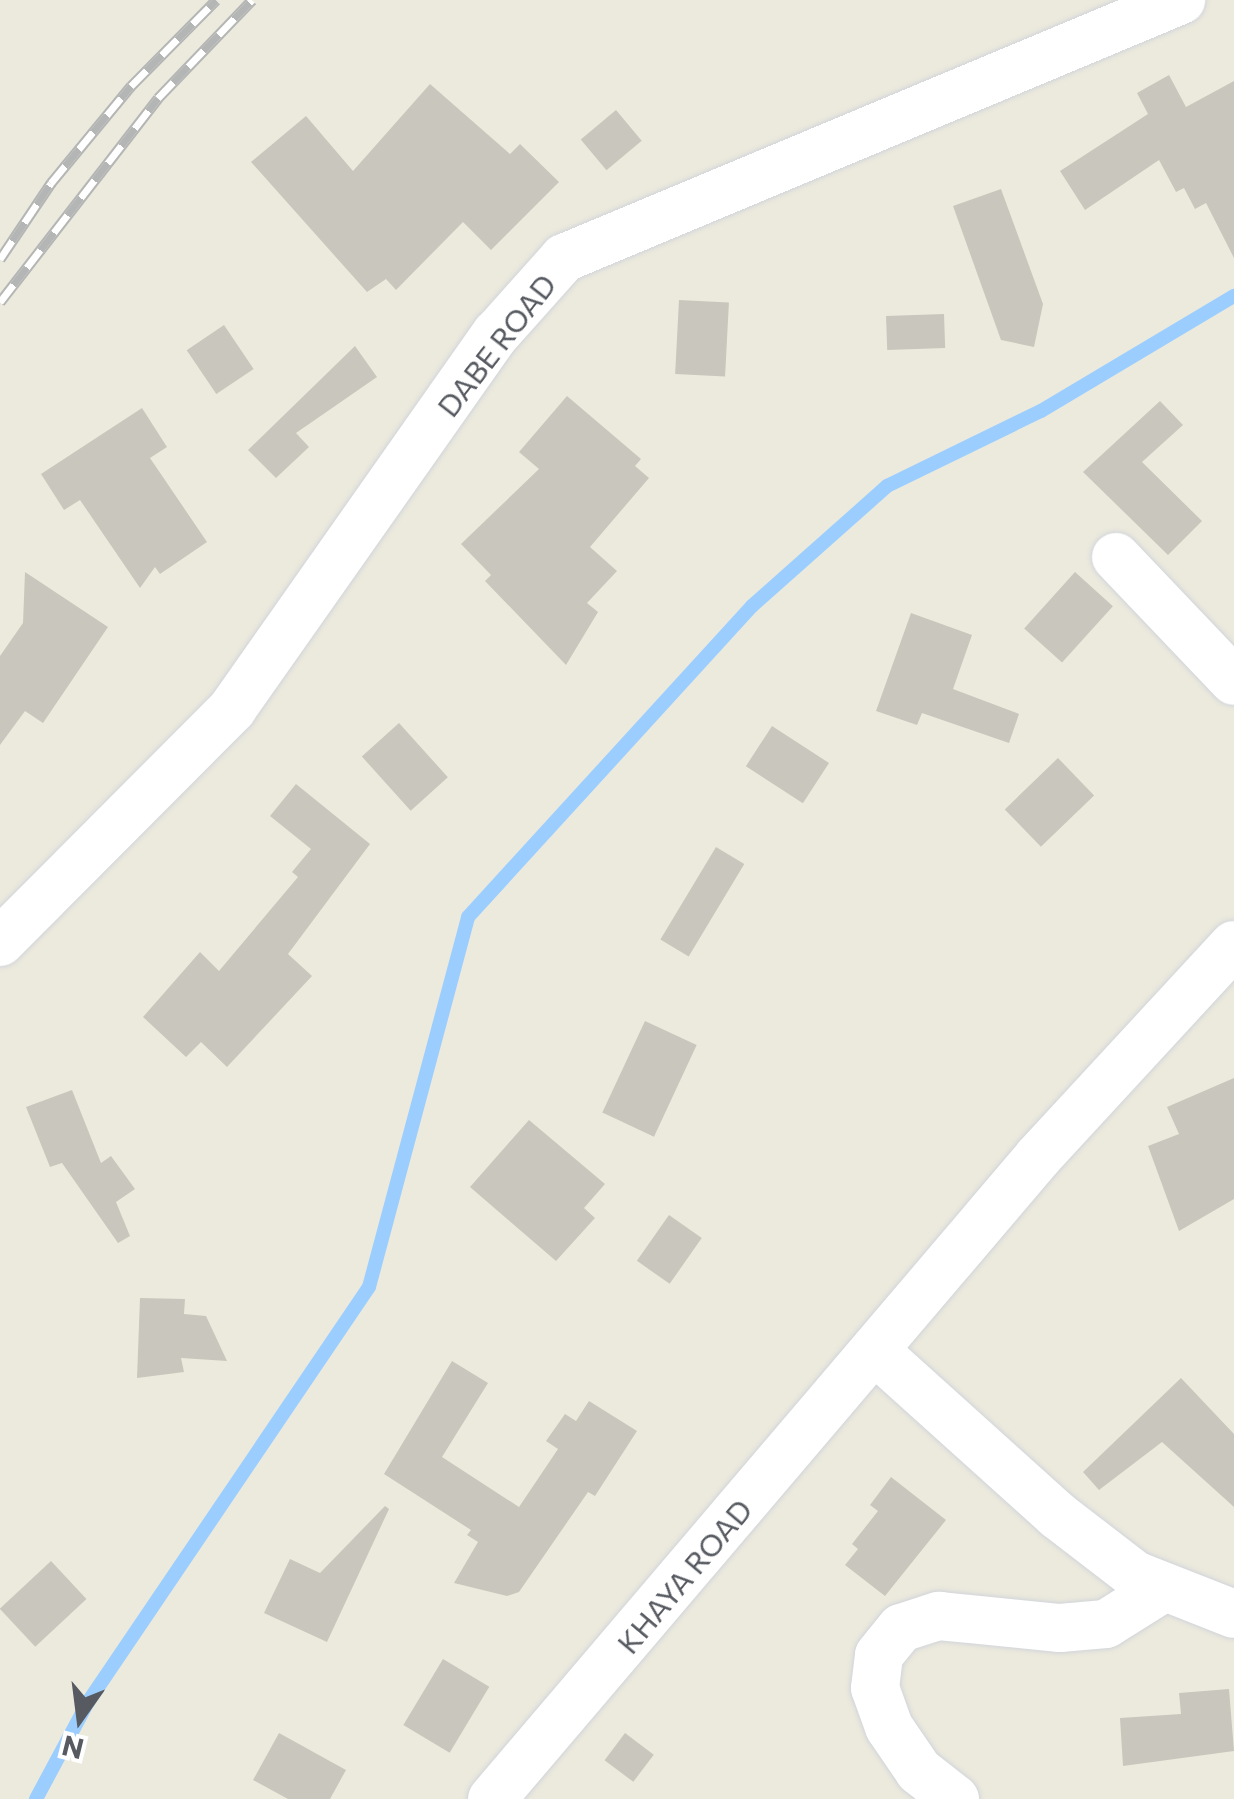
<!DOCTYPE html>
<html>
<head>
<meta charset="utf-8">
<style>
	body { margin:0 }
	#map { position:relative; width:1234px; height:1799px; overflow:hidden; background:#eceadd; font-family:Commissioner,sans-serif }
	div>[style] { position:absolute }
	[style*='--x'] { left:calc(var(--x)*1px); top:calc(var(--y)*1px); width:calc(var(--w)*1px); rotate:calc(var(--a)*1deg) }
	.stream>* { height:14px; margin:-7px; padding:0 7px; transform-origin:7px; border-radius:7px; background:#9bceff }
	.building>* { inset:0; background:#c9c6bd; transform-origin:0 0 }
	.roads { filter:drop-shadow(0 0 2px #d1d4da) drop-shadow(0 0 2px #d1d4da) }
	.minor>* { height:48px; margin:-24px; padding:0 24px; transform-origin:24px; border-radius:24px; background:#fff }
	.rail>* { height:11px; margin-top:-5.5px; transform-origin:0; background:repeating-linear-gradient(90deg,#fff 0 22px,#b4b5b5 0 44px); box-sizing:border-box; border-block:2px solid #b4b5b5 }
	span { translate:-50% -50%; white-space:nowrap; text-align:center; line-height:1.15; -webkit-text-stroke:8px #fff; paint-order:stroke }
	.street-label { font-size:30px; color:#575b61 }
	.north { position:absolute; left:30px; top:1669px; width:100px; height:100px; -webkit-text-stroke:8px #fff; paint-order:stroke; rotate:194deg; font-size:28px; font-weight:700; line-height:40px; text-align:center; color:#575b61 }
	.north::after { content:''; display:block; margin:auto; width:35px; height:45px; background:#575b61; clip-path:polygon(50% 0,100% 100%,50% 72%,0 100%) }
</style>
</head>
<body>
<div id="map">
	<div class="stream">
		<i style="--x:36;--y:1799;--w:110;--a:-61.8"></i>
		<i style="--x:88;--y:1702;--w:501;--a:-55.9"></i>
		<i style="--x:369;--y:1287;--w:383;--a:-75"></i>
		<i style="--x:468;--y:917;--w:421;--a:-47.6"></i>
		<i style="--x:752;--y:606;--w:181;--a:-41.6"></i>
		<i style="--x:887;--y:486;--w:171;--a:-26"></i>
		<i style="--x:1041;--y:411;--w:225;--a:-30.8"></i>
	</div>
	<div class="building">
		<i style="clip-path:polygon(1169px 75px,1186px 107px,1234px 81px,1234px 258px,1206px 203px,1195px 209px,1184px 188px,1176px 192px,1159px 160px,1085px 210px,1060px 171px,1148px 114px,1137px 93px)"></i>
		<i style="clip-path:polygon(430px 84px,510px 154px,520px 144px,559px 182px,491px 250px,463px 222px,396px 290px,386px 279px,367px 292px,251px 162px,306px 116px,353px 171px)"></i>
		<i style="left:616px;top:110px;width:40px;height:46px;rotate:50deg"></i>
		<i style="clip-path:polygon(1001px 189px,1043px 304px,1034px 347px,1001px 340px,953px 206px)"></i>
		<i style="left:679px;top:300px;width:50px;height:74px;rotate:3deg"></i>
		<i style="left:944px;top:314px;width:34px;height:58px;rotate:88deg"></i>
		<i style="left:224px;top:325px;width:53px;height:45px;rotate:56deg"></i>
		<i style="clip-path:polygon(355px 346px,377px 377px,296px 433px,309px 447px,276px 478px,248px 450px)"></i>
		<i style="clip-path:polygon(567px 396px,641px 459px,635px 466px,649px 478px,590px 547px,617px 571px,587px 603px,598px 612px,566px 665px,485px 581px,491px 575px,461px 544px,539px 469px,519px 452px)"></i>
		<i style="clip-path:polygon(1160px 401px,1183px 425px,1142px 462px,1202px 521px,1168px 555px,1083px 472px)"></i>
		<i style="clip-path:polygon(142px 408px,167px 447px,150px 458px,207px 542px,160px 574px,155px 567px,140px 588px,80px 500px,64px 510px,41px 474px)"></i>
		<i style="clip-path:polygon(25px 572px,108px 627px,43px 723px,25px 711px,0 745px,0 656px,23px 623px)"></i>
		<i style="left:1075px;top:572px;width:51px;height:76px;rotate:42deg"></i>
		<i style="clip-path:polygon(911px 613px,972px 635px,953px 689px,1019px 714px,1009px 743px,922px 713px,917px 725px,876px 711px)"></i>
		<i style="left:399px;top:723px;width:73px;height:50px;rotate:48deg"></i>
		<i style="left:772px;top:726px;width:68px;height:48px;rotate:33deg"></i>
		<i style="left:1058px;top:758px;width:52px;height:74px;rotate:46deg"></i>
		<i style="clip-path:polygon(296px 784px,370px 844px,288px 954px,312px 976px,227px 1067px,201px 1042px,186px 1057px,143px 1017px,200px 952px,219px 971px,298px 877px,292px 872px,311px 849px,270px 816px)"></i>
		<i style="left:716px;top:847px;width:33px;height:108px;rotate:31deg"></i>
		<i style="left:645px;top:1021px;width:57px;height:101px;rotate:25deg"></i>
		<i style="clip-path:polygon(1234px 1078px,1234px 1199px,1179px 1231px,1148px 1146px,1179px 1134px,1167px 1107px)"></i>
		<i style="clip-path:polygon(72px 1090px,101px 1163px,111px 1156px,135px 1189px,116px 1202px,130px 1236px,118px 1243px,62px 1163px,50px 1167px,26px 1107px)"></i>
		<i style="clip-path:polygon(529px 1120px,605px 1184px,584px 1208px,595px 1218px,556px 1261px,470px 1187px)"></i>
		<i style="left:669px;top:1215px;width:40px;height:56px;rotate:35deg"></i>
		<i style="clip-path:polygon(140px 1298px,185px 1299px,184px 1314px,206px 1316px,227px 1361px,181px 1358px,184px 1372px,137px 1378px)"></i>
		<i style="clip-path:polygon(452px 1361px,488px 1383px,442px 1457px,519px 1507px,558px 1449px,546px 1441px,565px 1414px,576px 1421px,589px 1401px,637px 1431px,595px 1496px,588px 1492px,519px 1592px,507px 1596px,454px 1583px,478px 1542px,467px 1535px,471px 1530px,384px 1474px)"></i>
		<i style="clip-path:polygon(1181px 1378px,1234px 1434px,1234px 1507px,1162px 1442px,1099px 1490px,1083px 1472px)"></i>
		<i style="clip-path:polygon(891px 1477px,946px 1520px,885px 1596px,845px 1565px,858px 1549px,852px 1544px,878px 1511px,870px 1505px)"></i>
		<i style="clip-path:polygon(385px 1506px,389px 1509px,327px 1642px,264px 1613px,290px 1559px,320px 1573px)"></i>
		<i style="left:51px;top:1561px;width:52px;height:70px;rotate:47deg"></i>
		<i style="left:443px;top:1659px;width:54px;height:77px;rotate:31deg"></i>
		<i style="clip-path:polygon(1229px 1689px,1234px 1751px,1123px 1766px,1120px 1718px,1181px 1714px,1179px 1693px)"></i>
		<i style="clip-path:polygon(279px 1733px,346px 1770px,330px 1799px,288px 1799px,253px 1780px)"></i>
		<i style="left:625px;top:1733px;width:36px;height:34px;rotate:37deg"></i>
	</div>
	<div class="roads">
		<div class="minor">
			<i style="--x:1116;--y:557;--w:171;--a:46.4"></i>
			<i style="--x:0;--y:942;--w:329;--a:-45.1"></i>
			<i style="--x:232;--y:709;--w:459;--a:-54.9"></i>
			<i style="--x:496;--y:334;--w:102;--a:-48.2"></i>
			<i style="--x:564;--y:258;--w:669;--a:-22.69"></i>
			<i style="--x:875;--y:1351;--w:245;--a:42"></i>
			<i style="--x:1057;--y:1515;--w:98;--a:37.6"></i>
			<i style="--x:1135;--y:1575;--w:106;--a:21.5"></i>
			<i style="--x:492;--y:1799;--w:844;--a:-49.61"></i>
			<i style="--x:1039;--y:1156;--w:287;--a:-47.3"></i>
			<i style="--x:955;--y:1799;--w:46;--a:-142.1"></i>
			<i style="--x:919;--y:1771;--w:53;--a:-124.3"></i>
			<i style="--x:889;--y:1727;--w:41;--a:-109.7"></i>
			<i style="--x:875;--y:1688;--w:33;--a:-83"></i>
			<i style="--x:879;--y:1655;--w:35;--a:-51"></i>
			<i style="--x:901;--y:1628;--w:40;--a:-18"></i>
			<i style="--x:939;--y:1616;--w:122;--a:5.7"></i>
			<i style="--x:1060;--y:1628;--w:46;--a:-5"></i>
			<i style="--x:1106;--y:1624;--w:64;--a:-32.2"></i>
		</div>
	</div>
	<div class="rail">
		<i style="--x:0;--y:259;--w:92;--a:-56.1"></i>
		<i style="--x:51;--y:183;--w:126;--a:-50.5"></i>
		<i style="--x:131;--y:86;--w:121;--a:-45.3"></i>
		<i style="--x:0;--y:302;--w:258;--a:-52.2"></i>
		<i style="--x:158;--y:98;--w:136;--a:-46.2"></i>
	</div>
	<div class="street-label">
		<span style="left:496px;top:345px;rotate:-52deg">DABE ROAD</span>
		<span style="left:684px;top:1576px;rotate:-50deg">KHAYA ROAD</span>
	</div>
	<div class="north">N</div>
</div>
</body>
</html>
